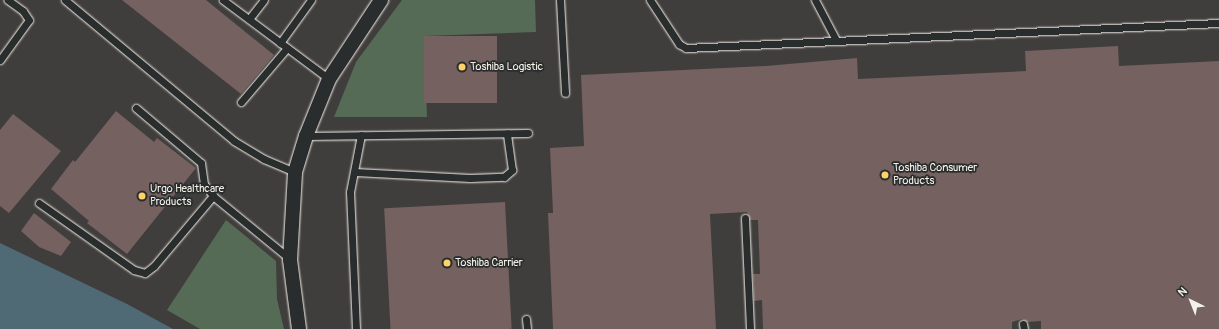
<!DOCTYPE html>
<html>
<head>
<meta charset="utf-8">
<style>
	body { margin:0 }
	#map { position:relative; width:1219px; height:329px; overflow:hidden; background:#2a2d2e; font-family:Pangolin,sans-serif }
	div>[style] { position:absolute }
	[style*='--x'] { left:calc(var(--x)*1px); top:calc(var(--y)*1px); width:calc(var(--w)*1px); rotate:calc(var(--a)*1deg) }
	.built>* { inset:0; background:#403d3d; transform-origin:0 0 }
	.green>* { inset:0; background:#556b56 }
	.water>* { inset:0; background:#4f6a74 }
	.building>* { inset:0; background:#746160; transform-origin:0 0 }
	.roads { filter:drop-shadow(0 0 1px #f4f1e8) drop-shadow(0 0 1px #f4f1e8) }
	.service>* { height:7px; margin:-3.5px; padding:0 3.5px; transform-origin:3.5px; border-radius:3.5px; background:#2a2d2e }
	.minor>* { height:14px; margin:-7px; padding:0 7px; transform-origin:7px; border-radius:7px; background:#2a2d2e }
	.dots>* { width:11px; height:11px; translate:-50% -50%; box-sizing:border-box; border:2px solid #2a2d2e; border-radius:50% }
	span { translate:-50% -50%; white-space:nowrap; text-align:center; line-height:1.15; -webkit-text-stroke:3.5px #2a2d2e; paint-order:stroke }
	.poi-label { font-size:11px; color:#f4f1e8 }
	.left { translate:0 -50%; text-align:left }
	.north { position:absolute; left:1171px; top:281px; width:40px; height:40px; -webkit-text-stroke:3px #2a2d2e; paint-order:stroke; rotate:317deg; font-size:11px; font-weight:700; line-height:16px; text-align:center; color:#f4f1e8 }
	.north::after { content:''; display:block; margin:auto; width:14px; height:18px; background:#f4f1e8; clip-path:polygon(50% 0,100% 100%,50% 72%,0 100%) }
</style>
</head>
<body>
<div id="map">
	<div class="built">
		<i style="left:0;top:0;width:1219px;height:329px"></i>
	</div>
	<div class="green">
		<i style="clip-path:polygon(402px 0,535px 0,536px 32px,424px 36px,427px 117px,334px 117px,356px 62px)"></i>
		<i style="clip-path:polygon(226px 220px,276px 261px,277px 299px,284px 329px,200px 329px,167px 310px)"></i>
	</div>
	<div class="water">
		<i style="clip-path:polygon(0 243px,127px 304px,173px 329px,0 329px)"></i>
	</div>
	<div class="building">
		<i style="clip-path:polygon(122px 0,206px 0,274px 55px,241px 94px)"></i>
		<i style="left:424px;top:36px;width:73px;height:67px"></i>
		<i style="clip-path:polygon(1118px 46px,1119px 66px,1219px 61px,1219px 329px,1041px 329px,1041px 321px,1027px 322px,1022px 319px,1012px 322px,1012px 329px,763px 329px,762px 300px,754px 301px,753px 274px,760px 274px,758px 220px,750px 220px,747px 212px,710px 214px,716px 329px,553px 329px,548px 213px,553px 213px,550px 148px,584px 146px,581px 75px,766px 66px,857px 58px,858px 79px,1026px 71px,1025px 51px)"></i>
		<i style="clip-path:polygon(116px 111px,154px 142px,157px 138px,196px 168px,127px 254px,87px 223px,89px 221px,51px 189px,73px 160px,75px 162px)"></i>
		<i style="clip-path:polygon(13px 114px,61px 151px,9px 213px,0 206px,0 130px)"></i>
		<i style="left:505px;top:202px;width:127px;height:121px;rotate:87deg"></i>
		<i style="clip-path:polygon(34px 213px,71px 242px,61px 256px,39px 247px,21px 231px)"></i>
	</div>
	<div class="roads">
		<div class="service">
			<i style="--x:65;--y:0;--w:220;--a:39.8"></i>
			<i style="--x:234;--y:141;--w:35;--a:31"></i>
			<i style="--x:264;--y:159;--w:34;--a:23"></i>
			<i style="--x:223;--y:0;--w:132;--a:36.7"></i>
			<i style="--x:560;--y:0;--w:93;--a:86.9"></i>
			<i style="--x:650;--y:0;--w:53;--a:56.6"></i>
			<i style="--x:679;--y:44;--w:8;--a:30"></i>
			<i style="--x:686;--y:48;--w:534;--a:-2.69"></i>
			<i style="--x:815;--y:0;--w:45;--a:62.3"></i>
			<i style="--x:249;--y:19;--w:24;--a:-52"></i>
			<i style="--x:280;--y:43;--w:53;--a:-54.2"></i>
			<i style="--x:0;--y:60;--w:49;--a:-54.1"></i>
			<i style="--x:29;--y:20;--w:11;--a:-124"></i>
			<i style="--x:23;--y:11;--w:19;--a:-144"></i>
			<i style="--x:241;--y:102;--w:71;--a:-49.6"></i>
			<i style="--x:136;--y:108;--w:85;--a:40.2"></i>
			<i style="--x:201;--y:163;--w:21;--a:82"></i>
			<i style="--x:204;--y:184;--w:15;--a:53"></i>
			<i style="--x:306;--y:136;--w:222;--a:-0.8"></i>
			<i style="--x:355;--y:172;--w:115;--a:3"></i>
			<i style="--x:470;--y:178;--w:34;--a:-2"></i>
			<i style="--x:504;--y:177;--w:11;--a:-41"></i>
			<i style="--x:512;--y:170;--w:37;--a:-98"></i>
			<i style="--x:39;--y:203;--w:116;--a:35.2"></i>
			<i style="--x:134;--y:270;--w:11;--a:15"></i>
			<i style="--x:145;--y:273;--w:11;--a:-38"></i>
			<i style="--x:154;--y:266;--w:92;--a:-49.9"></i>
			<i style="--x:213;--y:196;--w:99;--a:39.3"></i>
			<i style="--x:745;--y:218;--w:111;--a:87.4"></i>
			<i style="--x:526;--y:319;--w:10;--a:84"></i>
			<i style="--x:1023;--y:324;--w:5;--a:79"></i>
			<i style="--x:356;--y:329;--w:137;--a:-92.5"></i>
			<i style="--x:350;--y:192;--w:58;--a:-79.1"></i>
		</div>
		<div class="minor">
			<i style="--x:299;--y:329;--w:70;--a:-97.4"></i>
			<i style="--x:290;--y:260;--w:88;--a:-86.7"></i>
			<i style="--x:295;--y:172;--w:38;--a:-73"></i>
			<i style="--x:306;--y:136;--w:61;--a:-68"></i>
			<i style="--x:329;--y:79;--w:95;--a:-56.6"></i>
		</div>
	</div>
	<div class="dots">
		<i style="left:462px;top:67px;background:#ffd166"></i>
		<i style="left:885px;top:175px;background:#ffd166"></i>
		<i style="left:142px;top:196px;background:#ffd166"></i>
		<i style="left:447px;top:263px;background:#ffd166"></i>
	</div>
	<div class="poi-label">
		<span class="left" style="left:470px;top:67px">Toshiba Logistic</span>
		<span class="left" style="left:893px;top:175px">Toshiba Consumer<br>Products</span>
		<span class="left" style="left:150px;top:196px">Urgo Healthcare<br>Products</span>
		<span class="left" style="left:455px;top:263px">Toshiba Carrier</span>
	</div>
	<div class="north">N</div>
</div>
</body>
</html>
